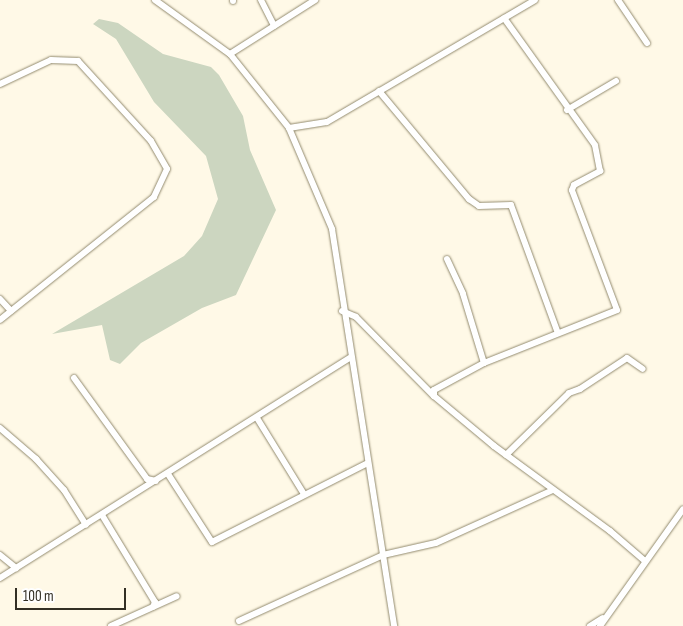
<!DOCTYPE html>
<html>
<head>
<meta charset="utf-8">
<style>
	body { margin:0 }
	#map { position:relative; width:683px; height:626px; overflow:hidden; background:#fff9e7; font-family:"Sofia Sans Condensed",sans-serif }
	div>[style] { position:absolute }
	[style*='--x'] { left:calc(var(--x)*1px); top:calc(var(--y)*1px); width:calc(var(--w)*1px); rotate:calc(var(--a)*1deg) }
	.green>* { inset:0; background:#ccd6c0 }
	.roads { filter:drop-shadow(0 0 1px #938b6f) drop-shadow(0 0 1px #938b6f) }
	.street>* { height:6px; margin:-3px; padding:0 3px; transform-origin:3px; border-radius:3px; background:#fff }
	span { translate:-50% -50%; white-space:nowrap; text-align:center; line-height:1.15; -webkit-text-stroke:4px #fff; paint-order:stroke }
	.scale { position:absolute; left:15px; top:588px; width:111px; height:22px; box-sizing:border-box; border:2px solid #332f24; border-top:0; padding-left:6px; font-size:15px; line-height:18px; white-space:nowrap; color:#332f24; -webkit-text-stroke:4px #fff; paint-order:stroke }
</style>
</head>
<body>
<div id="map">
	<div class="green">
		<i style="clip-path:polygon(99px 19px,118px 23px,163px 54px,211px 67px,219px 75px,243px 116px,250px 150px,276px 210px,236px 295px,202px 308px,141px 343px,120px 364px,110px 360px,102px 325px,52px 334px,184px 256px,202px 236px,218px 199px,206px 156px,154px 102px,116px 39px,93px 24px)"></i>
	</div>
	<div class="roads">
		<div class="street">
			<i style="--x:155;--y:0;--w:92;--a:35.8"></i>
			<i style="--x:230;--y:54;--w:95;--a:51.4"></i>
			<i style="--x:289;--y:128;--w:110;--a:66.9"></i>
			<i style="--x:332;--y:229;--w:402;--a:81.1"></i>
			<i style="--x:233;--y:0;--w:1;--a:90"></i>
			<i style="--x:261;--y:0;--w:29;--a:63"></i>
			<i style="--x:618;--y:0;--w:52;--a:56"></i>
			<i style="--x:230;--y:54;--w:101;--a:-32.4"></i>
			<i style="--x:0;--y:84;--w:56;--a:-25.2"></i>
			<i style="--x:51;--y:60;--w:27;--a:2"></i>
			<i style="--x:78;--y:61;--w:108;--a:47.6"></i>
			<i style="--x:151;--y:141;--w:32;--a:60"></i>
			<i style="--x:167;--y:169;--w:31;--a:115"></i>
			<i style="--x:154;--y:197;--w:197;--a:141.4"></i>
			<i style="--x:379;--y:91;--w:141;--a:50.2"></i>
			<i style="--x:469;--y:199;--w:12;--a:35"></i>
			<i style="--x:479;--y:206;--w:32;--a:-2"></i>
			<i style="--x:511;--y:205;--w:134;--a:69.9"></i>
			<i style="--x:567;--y:110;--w:57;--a:-30.6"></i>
			<i style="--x:289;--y:128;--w:38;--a:-9"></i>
			<i style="--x:327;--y:122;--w:241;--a:-30.4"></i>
			<i style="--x:447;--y:259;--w:38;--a:65"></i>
			<i style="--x:463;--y:294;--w:72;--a:73.1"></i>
			<i style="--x:0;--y:299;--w:16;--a:47"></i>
			<i style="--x:342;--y:311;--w:15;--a:23"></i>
			<i style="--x:356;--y:317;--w:111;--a:45.4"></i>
			<i style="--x:434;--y:396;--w:78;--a:39.8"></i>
			<i style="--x:494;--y:446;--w:144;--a:36.2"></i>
			<i style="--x:610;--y:531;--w:46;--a:40.6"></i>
			<i style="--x:74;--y:378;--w:125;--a:54.1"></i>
			<i style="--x:147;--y:479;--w:9;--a:13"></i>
			<i style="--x:434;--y:396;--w:6;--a:-90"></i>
			<i style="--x:434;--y:390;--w:57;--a:-28.4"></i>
			<i style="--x:484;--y:363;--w:143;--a:-21.7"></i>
			<i style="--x:617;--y:310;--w:128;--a:-110.6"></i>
			<i style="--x:572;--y:190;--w:5;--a:-68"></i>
			<i style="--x:574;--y:185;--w:30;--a:-28"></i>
			<i style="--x:600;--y:171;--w:26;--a:-101"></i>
			<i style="--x:595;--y:145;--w:156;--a:-125.6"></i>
			<i style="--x:257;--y:418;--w:89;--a:58.3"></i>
			<i style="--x:0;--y:428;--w:48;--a:40.7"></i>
			<i style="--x:36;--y:459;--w:42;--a:47.9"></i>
			<i style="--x:64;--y:490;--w:41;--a:57.8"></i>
			<i style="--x:506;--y:455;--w:88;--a:-44.5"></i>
			<i style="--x:569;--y:393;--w:12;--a:-20"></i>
			<i style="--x:580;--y:389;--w:56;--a:-33.4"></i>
			<i style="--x:627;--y:358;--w:19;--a:35"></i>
			<i style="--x:168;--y:474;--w:81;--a:57.1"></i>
			<i style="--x:212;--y:542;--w:175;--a:-26.9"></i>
			<i style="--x:102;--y:515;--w:102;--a:58.7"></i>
			<i style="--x:155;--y:602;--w:5;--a:112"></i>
			<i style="--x:0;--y:555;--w:21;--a:39"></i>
			<i style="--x:0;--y:578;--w:413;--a:-32.2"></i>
			<i style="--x:239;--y:621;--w:158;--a:-24.6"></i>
			<i style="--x:383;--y:555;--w:54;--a:-12.8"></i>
			<i style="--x:436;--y:543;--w:128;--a:-24.4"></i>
			<i style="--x:111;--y:626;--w:72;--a:-24.4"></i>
			<i style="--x:590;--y:626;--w:15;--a:-32"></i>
			<i style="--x:600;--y:626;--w:143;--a:-54.6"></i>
		</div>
	</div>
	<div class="scale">100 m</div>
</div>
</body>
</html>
